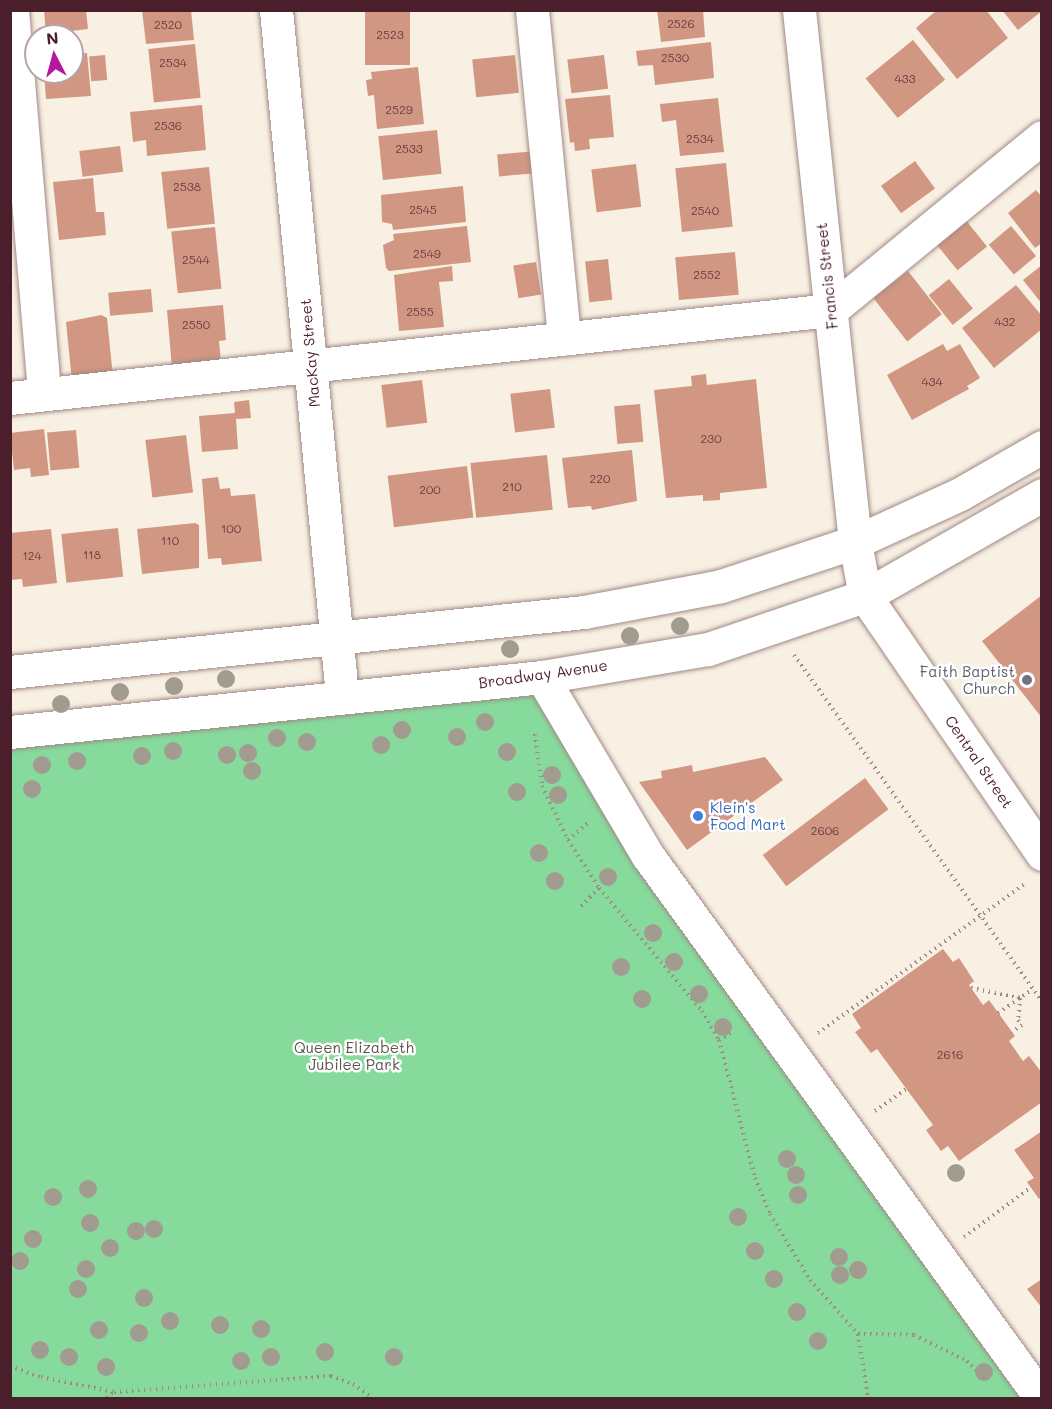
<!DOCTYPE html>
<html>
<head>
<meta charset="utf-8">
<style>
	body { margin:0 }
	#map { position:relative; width:1052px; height:1409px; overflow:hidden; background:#f8f0e2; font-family:Mali,sans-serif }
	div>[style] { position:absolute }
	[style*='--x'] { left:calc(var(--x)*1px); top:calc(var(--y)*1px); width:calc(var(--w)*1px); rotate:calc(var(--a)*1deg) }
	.green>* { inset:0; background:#86da9c }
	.building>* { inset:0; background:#d19782; transform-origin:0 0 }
	.path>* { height:4px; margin-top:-2px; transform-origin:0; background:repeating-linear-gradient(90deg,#a18886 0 1.5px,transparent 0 6px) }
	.roads { filter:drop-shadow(0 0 2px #a18886) drop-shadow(0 0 2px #a18886) }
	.minor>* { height:33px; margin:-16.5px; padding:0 16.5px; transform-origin:16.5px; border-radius:16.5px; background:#fff }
	.trees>* { width:18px; height:18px; margin:-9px; border-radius:50%; background:#a29c90 }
	.dots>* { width:16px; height:16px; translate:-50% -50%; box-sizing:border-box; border:3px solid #fff; border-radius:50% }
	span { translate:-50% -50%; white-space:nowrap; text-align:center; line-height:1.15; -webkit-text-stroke:5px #fff; paint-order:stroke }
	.number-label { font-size:12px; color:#6c3d41 }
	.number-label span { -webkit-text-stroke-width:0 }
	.street-label { font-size:15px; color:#4a1f2b }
	.worship-label { font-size:15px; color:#5b616d }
	.right { translate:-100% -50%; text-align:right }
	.shop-label { font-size:15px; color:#366cbe }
	.left { translate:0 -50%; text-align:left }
	.park-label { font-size:15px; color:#5c574d }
	.frame { position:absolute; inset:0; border:12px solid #4a1f2b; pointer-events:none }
	.north { position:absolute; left:24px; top:24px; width:60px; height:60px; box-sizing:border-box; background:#fff; border:2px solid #b7a5aa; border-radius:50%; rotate:354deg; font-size:16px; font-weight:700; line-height:24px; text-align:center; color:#4a1f2b }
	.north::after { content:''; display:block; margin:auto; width:21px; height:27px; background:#b5179e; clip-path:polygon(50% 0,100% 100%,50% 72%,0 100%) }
</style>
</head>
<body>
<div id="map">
	<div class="green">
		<i style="clip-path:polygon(537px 695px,638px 865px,1020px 1398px,11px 1398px,11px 745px)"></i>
	</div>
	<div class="building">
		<i style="clip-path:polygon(44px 10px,86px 10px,88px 29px,46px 34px)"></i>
		<i style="clip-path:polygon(142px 10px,191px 10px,194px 40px,146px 44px)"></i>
		<i style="left:365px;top:10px;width:45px;height:55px"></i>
		<i style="clip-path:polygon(657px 10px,703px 10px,705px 37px,661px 42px)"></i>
		<i style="clip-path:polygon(937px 10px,986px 10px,1008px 38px,957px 79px,916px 28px)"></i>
		<i style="clip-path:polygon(1002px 10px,1042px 10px,1042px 11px,1018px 30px)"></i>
		<i style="left:913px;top:40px;width:51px;height:61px;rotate:51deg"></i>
		<i style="clip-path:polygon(711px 42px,714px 78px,655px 85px,653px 65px,638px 66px,636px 51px)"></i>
		<i style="left:195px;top:44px;width:54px;height:47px;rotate:84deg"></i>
		<i style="clip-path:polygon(87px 53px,91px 96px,46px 99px,44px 72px,72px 72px,72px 54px)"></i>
		<i style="left:105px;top:55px;width:25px;height:16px;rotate:85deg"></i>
		<i style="left:515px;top:55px;width:38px;height:43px;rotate:84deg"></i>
		<i style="left:604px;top:55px;width:34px;height:37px;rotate:83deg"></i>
		<i style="clip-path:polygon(418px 67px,424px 124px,377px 129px,374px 95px,368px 96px,366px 80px,372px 79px,371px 72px)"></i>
		<i style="clip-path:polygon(610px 95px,614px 137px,589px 139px,590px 149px,575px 151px,574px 142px,570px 143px,565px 99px)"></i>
		<i style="clip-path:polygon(718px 98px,724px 152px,680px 156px,676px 120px,662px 122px,660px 104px)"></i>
		<i style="clip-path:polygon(202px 105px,206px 150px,147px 156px,146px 140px,133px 142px,130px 112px)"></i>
		<i style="left:437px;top:130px;width:44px;height:59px;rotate:84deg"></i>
		<i style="left:120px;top:146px;width:26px;height:41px;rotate:83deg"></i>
		<i style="left:537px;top:151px;width:22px;height:40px;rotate:85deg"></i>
		<i style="left:915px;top:161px;width:34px;height:42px;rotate:54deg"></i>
		<i style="left:726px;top:163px;width:64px;height:51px;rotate:84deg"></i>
		<i style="left:636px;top:164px;width:43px;height:45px;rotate:83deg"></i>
		<i style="left:209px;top:167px;width:57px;height:48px;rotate:84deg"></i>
		<i style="clip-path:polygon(93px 178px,96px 212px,104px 212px,106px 235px,59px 240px,53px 182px)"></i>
		<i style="clip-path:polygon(463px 186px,466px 222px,393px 230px,392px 224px,382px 222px,381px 195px)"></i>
		<i style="clip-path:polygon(1036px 190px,1042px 197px,1042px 243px,1035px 248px,1008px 213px)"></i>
		<i style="left:960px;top:213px;width:43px;height:38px;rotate:51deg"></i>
		<i style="clip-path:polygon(467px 226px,471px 262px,389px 271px,386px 268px,383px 245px,394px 240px,393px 234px)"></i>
		<i style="left:1011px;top:226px;width:39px;height:29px;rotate:50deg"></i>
		<i style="left:215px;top:227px;width:62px;height:44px;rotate:84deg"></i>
		<i style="left:735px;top:252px;width:43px;height:60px;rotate:85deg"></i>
		<i style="left:608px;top:259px;width:41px;height:23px;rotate:84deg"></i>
		<i style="left:536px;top:262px;width:33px;height:23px;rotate:81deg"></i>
		<i style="clip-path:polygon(1042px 265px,1042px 304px,1023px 280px)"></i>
		<i style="clip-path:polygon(452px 266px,453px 281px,439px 282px,444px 327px,399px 331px,394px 275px)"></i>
		<i style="left:908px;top:271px;width:55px;height:44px;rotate:52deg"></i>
		<i style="left:949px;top:279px;width:38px;height:26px;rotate:51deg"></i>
		<i style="clip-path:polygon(1016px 285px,1042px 316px,1042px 329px,994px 368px,962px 328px)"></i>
		<i style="left:151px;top:289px;width:23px;height:43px;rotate:85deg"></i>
		<i style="clip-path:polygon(223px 305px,226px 340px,219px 341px,221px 362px,172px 368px,167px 310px)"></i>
		<i style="clip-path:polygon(101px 315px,107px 318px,113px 377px,72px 381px,66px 322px)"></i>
		<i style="clip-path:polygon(943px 344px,947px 351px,960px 344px,980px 378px,967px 386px,969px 389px,912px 420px,887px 375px)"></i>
		<i style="clip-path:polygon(706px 374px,707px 385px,756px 379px,767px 488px,720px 493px,720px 500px,703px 501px,703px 495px,666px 498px,654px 390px,692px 386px,691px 376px)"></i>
		<i style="left:422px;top:380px;width:43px;height:41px;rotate:83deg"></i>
		<i style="left:550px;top:389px;width:39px;height:40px;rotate:83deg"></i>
		<i style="clip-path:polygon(249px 400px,251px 418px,236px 419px,238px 449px,202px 452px,199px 416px,235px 413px,234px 402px)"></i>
		<i style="left:640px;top:404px;width:38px;height:26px;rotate:85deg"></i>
		<i style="clip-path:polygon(44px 429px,49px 475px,31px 477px,30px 468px,14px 470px,10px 433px)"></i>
		<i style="left:76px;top:430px;width:38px;height:29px;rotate:85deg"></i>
		<i style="left:186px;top:435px;width:58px;height:41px;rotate:83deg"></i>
		<i style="clip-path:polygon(632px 450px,637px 501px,592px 510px,591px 506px,568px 508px,562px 458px)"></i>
		<i style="left:547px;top:455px;width:55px;height:77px;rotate:84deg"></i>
		<i style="left:467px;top:466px;width:52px;height:80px;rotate:83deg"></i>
		<i style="clip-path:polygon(218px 477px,220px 489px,230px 488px,231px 496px,255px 494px,262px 561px,222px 565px,221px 558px,208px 559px,202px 479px)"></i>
		<i style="clip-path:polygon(195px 523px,199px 525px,199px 568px,142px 574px,137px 529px)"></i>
		<i style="left:118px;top:528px;width:49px;height:57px;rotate:84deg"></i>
		<i style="clip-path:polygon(51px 529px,57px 583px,23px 587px,22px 579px,10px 580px,10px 533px)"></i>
		<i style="clip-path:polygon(1042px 595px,1042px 718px,982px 641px)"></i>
		<i style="clip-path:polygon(765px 757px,783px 780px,687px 850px,639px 782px,662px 778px,661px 771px,692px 765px,693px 772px)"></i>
		<i style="left:865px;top:778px;width:39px;height:128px;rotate:53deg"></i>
		<i style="clip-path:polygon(943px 949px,953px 962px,959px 958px,974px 981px,969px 985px,983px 1005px,989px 1000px,1012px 1032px,1015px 1036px,1009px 1041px,1023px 1061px,1029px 1056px,1042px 1073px,1042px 1102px,959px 1161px,948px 1146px,941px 1151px,926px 1130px,933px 1125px,877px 1049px,871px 1053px,855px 1032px,861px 1028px,852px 1014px)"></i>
		<i style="clip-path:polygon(1042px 1131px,1042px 1197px,1039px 1199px,1027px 1182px,1034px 1178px,1014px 1150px)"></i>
		<i style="clip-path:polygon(1042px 1279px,1042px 1308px,1027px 1289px)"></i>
	</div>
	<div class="path">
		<i style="--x:794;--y:655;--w:426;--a:54.4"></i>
		<i style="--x:535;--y:734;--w:52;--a:82.3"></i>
		<i style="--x:542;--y:786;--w:60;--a:64.3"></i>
		<i style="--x:568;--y:840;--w:57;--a:57.1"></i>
		<i style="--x:599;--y:888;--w:160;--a:50.1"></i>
		<i style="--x:702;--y:1011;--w:34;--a:60"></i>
		<i style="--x:719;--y:1040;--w:143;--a:75.4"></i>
		<i style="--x:755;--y:1178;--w:39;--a:67"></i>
		<i style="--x:770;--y:1214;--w:77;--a:58.8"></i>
		<i style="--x:810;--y:1280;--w:72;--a:48.4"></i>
		<i style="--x:858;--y:1334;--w:65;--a:81.1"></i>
		<i style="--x:568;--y:840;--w:29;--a:-41"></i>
		<i style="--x:581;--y:906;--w:25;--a:-45"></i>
		<i style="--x:971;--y:988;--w:50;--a:11.5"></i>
		<i style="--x:1020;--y:998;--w:22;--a:95"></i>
		<i style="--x:1018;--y:1020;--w:6;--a:51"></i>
		<i style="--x:1022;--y:1025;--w:12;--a:145"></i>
		<i style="--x:998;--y:1013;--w:42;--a:-34.4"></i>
		<i style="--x:818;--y:1033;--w:256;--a:-35.8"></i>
		<i style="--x:719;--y:1040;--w:17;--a:-31"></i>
		<i style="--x:875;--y:1111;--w:38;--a:-35"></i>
		<i style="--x:964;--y:1237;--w:84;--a:-36.7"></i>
		<i style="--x:858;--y:1334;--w:56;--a:1"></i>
		<i style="--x:914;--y:1335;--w:59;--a:26.1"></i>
		<i style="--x:967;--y:1361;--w:13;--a:45"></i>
		<i style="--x:10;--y:1366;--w:33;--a:20"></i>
		<i style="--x:41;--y:1377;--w:75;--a:11.6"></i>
		<i style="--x:114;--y:1392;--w:218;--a:-4.2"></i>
		<i style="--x:331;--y:1376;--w:23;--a:20"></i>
		<i style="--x:353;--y:1384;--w:24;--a:35"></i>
		<i style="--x:107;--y:1398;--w:8;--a:-45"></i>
	</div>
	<div class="roads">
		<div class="minor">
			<i style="--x:12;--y:10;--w:385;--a:85.2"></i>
			<i style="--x:276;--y:10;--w:689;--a:84.5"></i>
			<i style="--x:532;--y:10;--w:330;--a:84.4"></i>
			<i style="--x:799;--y:10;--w:535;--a:83.99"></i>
			<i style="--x:855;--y:542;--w:55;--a:79.5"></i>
			<i style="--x:865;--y:596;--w:313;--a:55.5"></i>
			<i style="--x:10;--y:398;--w:826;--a:-6.12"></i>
			<i style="--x:831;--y:310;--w:273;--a:-39.3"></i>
			<i style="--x:10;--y:672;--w:577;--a:-5.97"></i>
			<i style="--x:584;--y:612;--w:139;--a:-10.7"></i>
			<i style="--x:721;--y:586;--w:141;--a:-18.2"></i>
			<i style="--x:855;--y:542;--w:115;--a:-24.6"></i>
			<i style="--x:960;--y:494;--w:95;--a:-29.8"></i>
			<i style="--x:542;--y:677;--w:208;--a:59.4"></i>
			<i style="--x:648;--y:856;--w:669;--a:54.05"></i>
			<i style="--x:10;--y:732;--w:535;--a:-5.9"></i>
			<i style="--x:542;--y:677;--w:168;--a:-9.6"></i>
			<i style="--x:708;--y:649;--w:166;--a:-18.7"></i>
			<i style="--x:865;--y:596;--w:204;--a:-29.7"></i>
		</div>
	</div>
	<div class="trees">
		<i style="left:680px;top:626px"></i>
		<i style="left:630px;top:636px"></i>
		<i style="left:510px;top:649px"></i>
		<i style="left:226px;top:679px"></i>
		<i style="left:174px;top:686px"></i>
		<i style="left:120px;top:692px"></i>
		<i style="left:61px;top:704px"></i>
		<i style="left:485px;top:722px"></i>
		<i style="left:402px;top:730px"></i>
		<i style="left:457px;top:737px"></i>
		<i style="left:277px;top:738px"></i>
		<i style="left:307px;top:742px"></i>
		<i style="left:381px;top:745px"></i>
		<i style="left:173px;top:751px"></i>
		<i style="left:507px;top:752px"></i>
		<i style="left:248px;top:753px"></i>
		<i style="left:227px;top:755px"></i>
		<i style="left:142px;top:756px"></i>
		<i style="left:77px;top:761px"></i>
		<i style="left:42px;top:765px"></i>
		<i style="left:252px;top:771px"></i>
		<i style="left:552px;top:775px"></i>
		<i style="left:32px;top:789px"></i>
		<i style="left:517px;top:792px"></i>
		<i style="left:558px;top:795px"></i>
		<i style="left:539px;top:853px"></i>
		<i style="left:608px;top:877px"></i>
		<i style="left:555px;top:881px"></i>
		<i style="left:653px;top:933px"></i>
		<i style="left:674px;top:962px"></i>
		<i style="left:621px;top:967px"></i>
		<i style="left:699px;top:994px"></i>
		<i style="left:642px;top:999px"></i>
		<i style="left:723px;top:1027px"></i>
		<i style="left:787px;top:1159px"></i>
		<i style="left:956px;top:1173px"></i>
		<i style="left:796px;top:1175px"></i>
		<i style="left:88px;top:1189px"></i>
		<i style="left:798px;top:1195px"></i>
		<i style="left:53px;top:1197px"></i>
		<i style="left:738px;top:1217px"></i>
		<i style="left:90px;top:1223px"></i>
		<i style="left:154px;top:1229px"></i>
		<i style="left:136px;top:1231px"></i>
		<i style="left:33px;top:1239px"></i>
		<i style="left:110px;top:1248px"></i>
		<i style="left:755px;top:1251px"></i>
		<i style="left:839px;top:1257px"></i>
		<i style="left:20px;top:1261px"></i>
		<i style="left:86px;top:1269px"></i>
		<i style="left:858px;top:1270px"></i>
		<i style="left:840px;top:1275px"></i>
		<i style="left:774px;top:1279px"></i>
		<i style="left:78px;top:1289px"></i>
		<i style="left:144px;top:1298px"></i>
		<i style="left:797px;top:1312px"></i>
		<i style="left:170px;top:1321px"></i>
		<i style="left:220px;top:1325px"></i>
		<i style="left:261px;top:1329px"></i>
		<i style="left:99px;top:1330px"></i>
		<i style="left:139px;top:1333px"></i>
		<i style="left:818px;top:1341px"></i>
		<i style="left:40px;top:1350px"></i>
		<i style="left:325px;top:1352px"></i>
		<i style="left:69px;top:1357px"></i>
		<i style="left:271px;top:1357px"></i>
		<i style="left:394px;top:1357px"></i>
		<i style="left:241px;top:1361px"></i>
		<i style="left:106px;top:1367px"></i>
		<i style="left:984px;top:1372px"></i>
	</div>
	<div class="dots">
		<i style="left:1027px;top:680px;background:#6b7280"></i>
		<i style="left:698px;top:816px;background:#3f7fe0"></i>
	</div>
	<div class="number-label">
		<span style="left:681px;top:24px">2526</span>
		<span style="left:168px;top:25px">2520</span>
		<span style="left:390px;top:35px">2523</span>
		<span style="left:675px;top:58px">2530</span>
		<span style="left:173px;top:63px">2534</span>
		<span style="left:905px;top:79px">433</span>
		<span style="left:399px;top:110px">2529</span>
		<span style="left:168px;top:126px">2536</span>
		<span style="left:700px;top:139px">2534</span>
		<span style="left:409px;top:149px">2533</span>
		<span style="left:187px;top:187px">2538</span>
		<span style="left:423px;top:210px">2545</span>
		<span style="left:705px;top:211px">2540</span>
		<span style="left:427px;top:254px">2549</span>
		<span style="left:196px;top:260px">2544</span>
		<span style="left:707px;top:275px">2552</span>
		<span style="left:420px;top:312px">2555</span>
		<span style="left:1005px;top:322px">432</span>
		<span style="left:196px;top:325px">2550</span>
		<span style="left:932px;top:382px">434</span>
		<span style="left:711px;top:439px">230</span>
		<span style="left:600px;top:479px">220</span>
		<span style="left:512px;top:487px">210</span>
		<span style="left:430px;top:490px">200</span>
		<span style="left:231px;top:529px">100</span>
		<span style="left:170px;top:541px">110</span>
		<span style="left:92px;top:555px">118</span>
		<span style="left:32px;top:556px">124</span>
		<span style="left:825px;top:831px">2606</span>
		<span style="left:950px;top:1055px">2616</span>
	</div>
	<div class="street-label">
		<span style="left:827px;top:276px;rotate:-96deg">Francis Street</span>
		<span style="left:310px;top:353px;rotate:-95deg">MacKay Street</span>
		<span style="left:543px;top:674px;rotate:-8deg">Broadway Avenue</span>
		<span style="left:979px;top:762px;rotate:56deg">Central Street</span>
	</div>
	<div class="worship-label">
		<span class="right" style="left:1015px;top:680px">Faith Baptist<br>Church</span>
	</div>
	<div class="shop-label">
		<span class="left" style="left:710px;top:816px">Klein's<br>Food Mart</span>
	</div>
	<div class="park-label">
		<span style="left:354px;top:1056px">Queen Elizabeth<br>Jubilee Park</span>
	</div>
	<div class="frame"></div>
	<div class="north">N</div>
</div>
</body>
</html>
